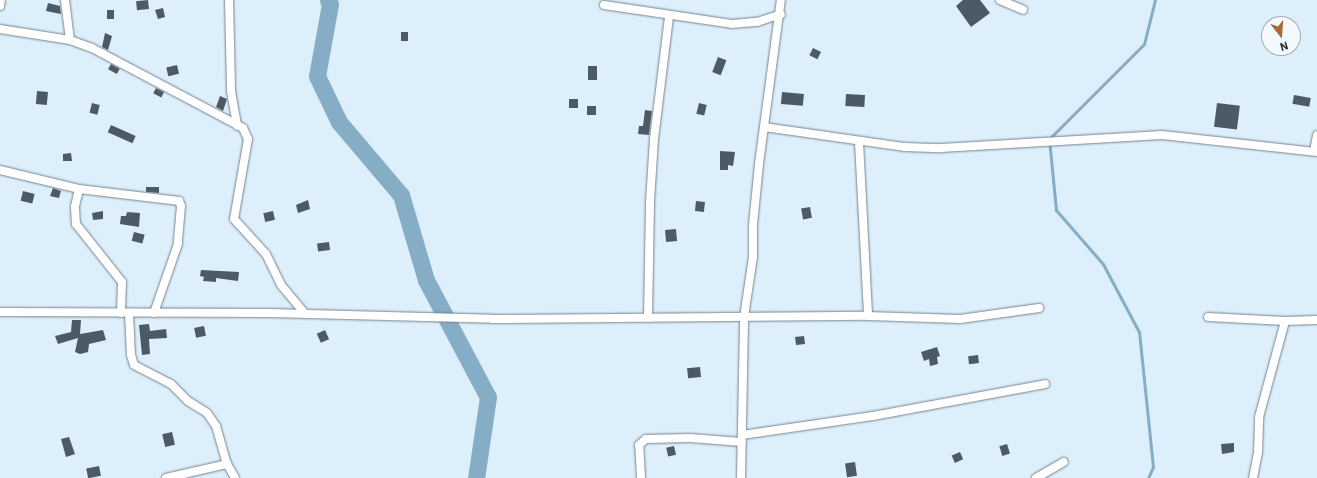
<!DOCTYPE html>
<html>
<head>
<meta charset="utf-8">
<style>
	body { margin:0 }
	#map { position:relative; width:1317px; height:478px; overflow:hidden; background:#ddeffa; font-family:"IBM Plex Sans",sans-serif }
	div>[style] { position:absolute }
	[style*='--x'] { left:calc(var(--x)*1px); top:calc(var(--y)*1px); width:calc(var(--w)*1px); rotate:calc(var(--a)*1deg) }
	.stream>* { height:3px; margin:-1.5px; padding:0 1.5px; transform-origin:1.5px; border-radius:1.5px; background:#85adc6 }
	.river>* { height:17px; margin:-8.5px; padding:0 8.5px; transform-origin:8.5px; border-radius:8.5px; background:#85adc6 }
	.building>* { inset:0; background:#4b5a64; transform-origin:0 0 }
	.roads { filter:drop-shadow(0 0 1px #74848e) drop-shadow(0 0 1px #74848e) }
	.minor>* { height:8px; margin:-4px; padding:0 4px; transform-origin:4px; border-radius:4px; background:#fff }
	span { translate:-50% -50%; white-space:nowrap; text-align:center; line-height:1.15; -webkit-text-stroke:4px #f3faff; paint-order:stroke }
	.north { position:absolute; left:1261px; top:16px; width:40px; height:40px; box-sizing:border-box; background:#f3faff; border:1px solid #a3aaae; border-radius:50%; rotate:163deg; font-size:11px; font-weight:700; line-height:16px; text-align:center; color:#2a3135 }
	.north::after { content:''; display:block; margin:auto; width:14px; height:18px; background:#ab6935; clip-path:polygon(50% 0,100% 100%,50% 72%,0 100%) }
</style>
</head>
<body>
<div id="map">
	<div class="stream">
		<i style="--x:1148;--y:478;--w:12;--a:-66"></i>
		<i style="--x:1153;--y:467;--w:136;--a:-95.9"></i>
		<i style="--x:1139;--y:332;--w:77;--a:-117.9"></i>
		<i style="--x:1103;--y:264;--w:72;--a:-131"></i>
		<i style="--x:1056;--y:210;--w:71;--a:-95.6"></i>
		<i style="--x:1049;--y:139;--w:134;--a:-45"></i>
		<i style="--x:1144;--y:44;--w:45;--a:-76"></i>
	</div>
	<div class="river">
		<i style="--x:328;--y:0;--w:4;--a:63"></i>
		<i style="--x:330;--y:4;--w:73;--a:100.2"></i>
		<i style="--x:317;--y:76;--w:51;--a:64.4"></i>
		<i style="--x:339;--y:122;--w:96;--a:49.7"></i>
		<i style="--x:401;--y:195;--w:89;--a:73.6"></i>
		<i style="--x:426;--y:280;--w:132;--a:62.1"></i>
		<i style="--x:488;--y:397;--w:82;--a:98.4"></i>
	</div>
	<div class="building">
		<i style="left:148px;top:0;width:9px;height:12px;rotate:84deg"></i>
		<i style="clip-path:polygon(963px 0,980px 0,990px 13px,971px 27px,956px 6px)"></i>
		<i style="clip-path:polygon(48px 3px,60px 6px,61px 14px,46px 11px)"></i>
		<i style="clip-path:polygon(163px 8px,165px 17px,158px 19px,155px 10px)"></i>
		<i style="left:107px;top:10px;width:7px;height:9px"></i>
		<i style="left:401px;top:32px;width:7px;height:9px"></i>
		<i style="clip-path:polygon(105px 33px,112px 36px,108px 50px,102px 47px)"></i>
		<i style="left:813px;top:48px;width:9px;height:8px;rotate:27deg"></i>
		<i style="left:718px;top:57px;width:9px;height:16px;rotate:21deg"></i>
		<i style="left:111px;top:64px;width:10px;height:6px;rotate:29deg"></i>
		<i style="left:177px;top:65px;width:9px;height:11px;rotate:77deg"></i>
		<i style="left:588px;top:66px;width:9px;height:14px"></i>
		<i style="left:156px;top:88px;width:9px;height:6px;rotate:27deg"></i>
		<i style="left:37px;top:91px;width:11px;height:13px;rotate:5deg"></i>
		<i style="left:782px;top:92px;width:22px;height:12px;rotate:5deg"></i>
		<i style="left:846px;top:94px;width:19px;height:12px;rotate:3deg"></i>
		<i style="left:1294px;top:95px;width:17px;height:9px;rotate:10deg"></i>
		<i style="clip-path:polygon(220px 96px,227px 99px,223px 111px,216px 107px)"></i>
		<i style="left:569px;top:99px;width:9px;height:9px"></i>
		<i style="left:92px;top:103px;width:8px;height:10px;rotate:14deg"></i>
		<i style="left:699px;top:103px;width:8px;height:11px;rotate:14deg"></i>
		<i style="left:1217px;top:103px;width:23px;height:24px;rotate:7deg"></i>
		<i style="left:587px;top:106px;width:9px;height:9px"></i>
		<i style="clip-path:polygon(645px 110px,652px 111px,649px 135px,638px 134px,639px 126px,643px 126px)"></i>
		<i style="left:111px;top:125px;width:27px;height:8px;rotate:24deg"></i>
		<i style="clip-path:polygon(720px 151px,735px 152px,733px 166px,728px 165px,728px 170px,720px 170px)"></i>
		<i style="clip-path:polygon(71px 153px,72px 161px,63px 161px,63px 154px)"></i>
		<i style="clip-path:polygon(146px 187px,159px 187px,159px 193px,146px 192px)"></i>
		<i style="clip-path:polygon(53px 188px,61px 191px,59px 198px,50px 196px)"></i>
		<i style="left:23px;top:191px;width:12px;height:10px;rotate:14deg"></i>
		<i style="clip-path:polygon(308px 200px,310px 209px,298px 213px,296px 205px)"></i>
		<i style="left:696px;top:201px;width:9px;height:10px;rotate:6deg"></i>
		<i style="left:810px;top:207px;width:11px;height:9px;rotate:80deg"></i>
		<i style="clip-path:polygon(103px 211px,103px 219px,93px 220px,92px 213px)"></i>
		<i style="left:273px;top:211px;width:9px;height:10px;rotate:77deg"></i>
		<i style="clip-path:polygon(127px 212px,140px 213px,139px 227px,120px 224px,121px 216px,126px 216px)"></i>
		<i style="left:676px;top:229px;width:12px;height:11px;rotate:85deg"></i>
		<i style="left:134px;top:232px;width:11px;height:9px;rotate:15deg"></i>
		<i style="left:329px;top:242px;width:8px;height:12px;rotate:83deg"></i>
		<i style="clip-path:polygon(201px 270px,239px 272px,238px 281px,216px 278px,216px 282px,203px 281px,204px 277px,200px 276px)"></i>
		<i style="clip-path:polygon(72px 320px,81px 320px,80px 334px,103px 330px,106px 340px,89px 344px,88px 352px,80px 354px,75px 352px,78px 338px,58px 344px,55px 336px,71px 332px)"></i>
		<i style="clip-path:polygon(149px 324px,150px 331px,166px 329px,167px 338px,149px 339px,150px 354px,142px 355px,139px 325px)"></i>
		<i style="left:204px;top:326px;width:10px;height:10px;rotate:79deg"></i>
		<i style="left:325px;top:330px;width:10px;height:9px;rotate:66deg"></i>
		<i style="left:804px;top:336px;width:8px;height:9px;rotate:83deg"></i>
		<i style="clip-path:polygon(937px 347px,940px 356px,937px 357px,938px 364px,930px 366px,929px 359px,924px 361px,921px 352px)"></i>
		<i style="left:978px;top:355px;width:8px;height:10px;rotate:83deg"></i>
		<i style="left:700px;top:367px;width:10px;height:13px;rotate:84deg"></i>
		<i style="left:172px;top:432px;width:13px;height:10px;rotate:77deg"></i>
		<i style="clip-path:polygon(69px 437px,75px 454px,66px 457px,61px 439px)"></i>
		<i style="clip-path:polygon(1234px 443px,1234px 452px,1222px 454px,1221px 444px)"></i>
		<i style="left:1007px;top:444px;width:10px;height:8px;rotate:73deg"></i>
		<i style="left:674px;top:446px;width:9px;height:8px;rotate:77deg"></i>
		<i style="left:960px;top:452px;width:8px;height:9px;rotate:67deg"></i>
		<i style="left:855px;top:462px;width:14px;height:10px;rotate:82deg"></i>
		<i style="left:99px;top:466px;width:10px;height:13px;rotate:79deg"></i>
	</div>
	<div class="roads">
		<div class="minor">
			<i style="--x:65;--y:0;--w:40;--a:82.9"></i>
			<i style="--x:229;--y:0;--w:91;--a:88.7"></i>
			<i style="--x:231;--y:91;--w:35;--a:80"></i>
			<i style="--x:1000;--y:0;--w:25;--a:23"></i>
			<i style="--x:604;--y:5;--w:129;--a:8.4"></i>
			<i style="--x:732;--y:24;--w:25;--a:-5"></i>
			<i style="--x:757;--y:22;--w:25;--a:-18"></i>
			<i style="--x:0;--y:6;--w:6;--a:-81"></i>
			<i style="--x:0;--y:29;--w:71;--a:8.9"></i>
			<i style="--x:70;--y:40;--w:23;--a:20"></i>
			<i style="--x:92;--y:48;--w:171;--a:27.9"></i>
			<i style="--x:243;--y:128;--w:12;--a:66"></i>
			<i style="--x:248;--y:139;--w:81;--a:99.9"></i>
			<i style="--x:234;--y:219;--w:47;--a:47.6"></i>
			<i style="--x:266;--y:254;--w:34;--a:64"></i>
			<i style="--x:281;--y:285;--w:38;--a:50"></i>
			<i style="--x:764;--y:127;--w:141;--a:8.1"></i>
			<i style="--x:904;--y:147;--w:37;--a:2"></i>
			<i style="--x:941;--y:148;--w:221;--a:-3.4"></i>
			<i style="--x:1162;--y:135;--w:156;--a:6.3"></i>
			<i style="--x:859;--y:142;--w:174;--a:87"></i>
			<i style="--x:1314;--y:151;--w:16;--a:-79"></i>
			<i style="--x:0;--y:170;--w:81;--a:13.5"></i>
			<i style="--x:79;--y:189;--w:101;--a:6.8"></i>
			<i style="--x:179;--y:201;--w:5;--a:68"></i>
			<i style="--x:181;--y:206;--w:38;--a:95"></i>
			<i style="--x:178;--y:244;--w:73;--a:109.2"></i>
			<i style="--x:79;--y:189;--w:18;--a:103"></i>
			<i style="--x:75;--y:207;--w:17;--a:87"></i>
			<i style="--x:76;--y:224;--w:74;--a:51.6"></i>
			<i style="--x:122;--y:282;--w:31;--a:92"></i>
			<i style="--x:0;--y:312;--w:270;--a:0.2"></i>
			<i style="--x:270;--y:313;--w:223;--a:1.5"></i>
			<i style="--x:493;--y:319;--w:375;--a:-0.5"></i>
			<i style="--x:868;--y:316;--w:92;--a:1.9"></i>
			<i style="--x:960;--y:319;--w:80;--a:-7.9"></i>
			<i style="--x:129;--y:313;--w:42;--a:87.3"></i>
			<i style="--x:131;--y:355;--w:10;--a:73"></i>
			<i style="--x:134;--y:365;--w:42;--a:27.2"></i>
			<i style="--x:171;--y:384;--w:24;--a:45"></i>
			<i style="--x:188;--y:401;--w:22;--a:32"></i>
			<i style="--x:207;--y:413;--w:16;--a:55"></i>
			<i style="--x:216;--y:426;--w:40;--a:74"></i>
			<i style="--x:227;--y:464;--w:16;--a:60"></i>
			<i style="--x:1208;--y:317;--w:77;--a:3"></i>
			<i style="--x:1285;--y:321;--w:32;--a:-2"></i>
			<i style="--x:648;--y:318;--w:116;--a:-89"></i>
			<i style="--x:650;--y:202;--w:63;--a:-86.4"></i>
			<i style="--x:654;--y:139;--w:124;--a:-83"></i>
			<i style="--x:742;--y:435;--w:132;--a:-8.3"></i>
			<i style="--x:873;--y:416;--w:175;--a:-10.5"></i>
			<i style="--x:166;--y:478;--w:63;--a:-12.9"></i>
			<i style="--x:641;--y:478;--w:33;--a:-93"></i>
			<i style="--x:639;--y:445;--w:9;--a:-41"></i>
			<i style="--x:646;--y:439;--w:44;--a:-1.3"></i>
			<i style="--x:690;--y:438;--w:52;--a:4.4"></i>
			<i style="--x:741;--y:478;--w:161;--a:-88.9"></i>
			<i style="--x:744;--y:317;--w:61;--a:-81.5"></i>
			<i style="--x:753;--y:257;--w:32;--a:-90"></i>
			<i style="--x:753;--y:225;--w:61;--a:-84.4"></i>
			<i style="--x:759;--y:164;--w:165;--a:-82.4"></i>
			<i style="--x:1036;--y:478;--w:32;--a:-30"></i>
			<i style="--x:1253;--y:478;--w:26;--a:-79"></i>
			<i style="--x:1258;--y:452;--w:35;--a:-88"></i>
			<i style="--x:1259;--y:417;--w:99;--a:-74.8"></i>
		</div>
	</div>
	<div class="north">N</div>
</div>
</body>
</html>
